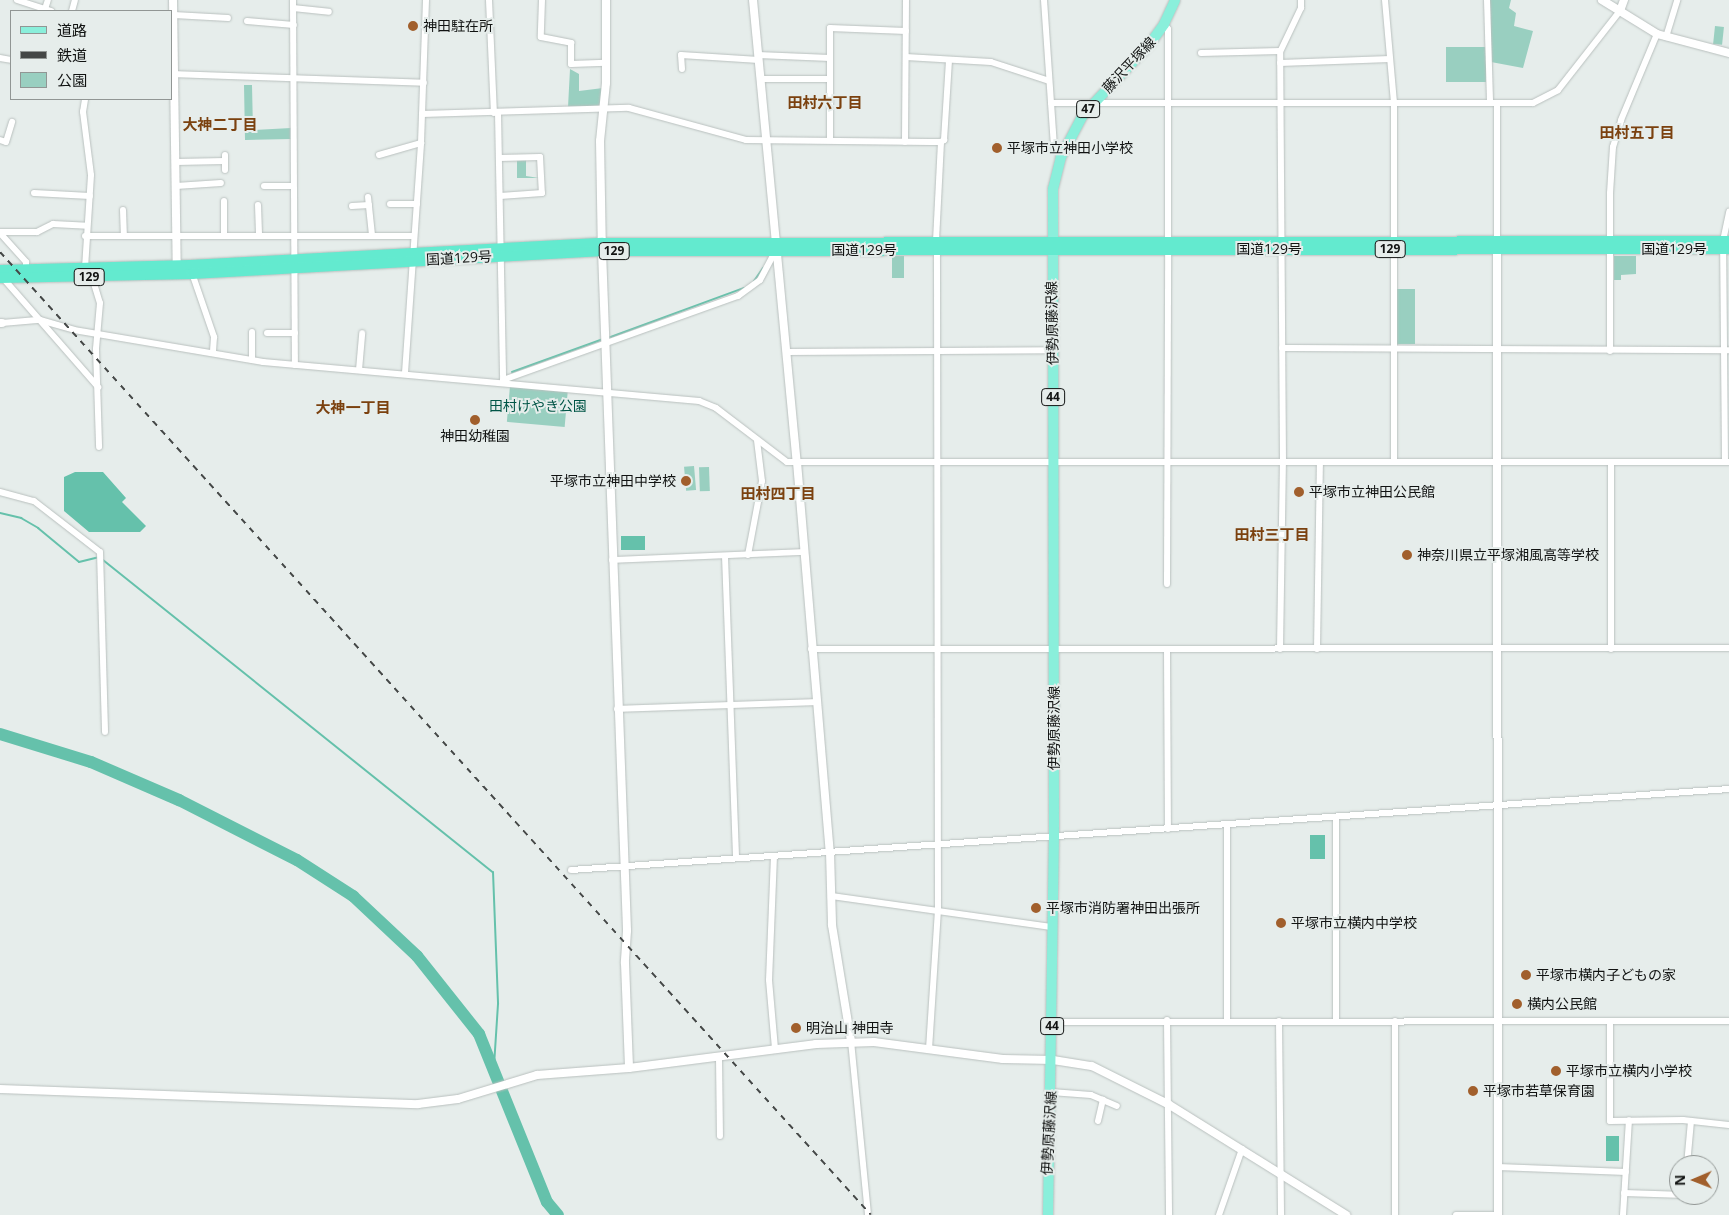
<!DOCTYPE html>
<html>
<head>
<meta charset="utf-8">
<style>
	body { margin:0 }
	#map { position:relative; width:1729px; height:1215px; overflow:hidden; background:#e6edeb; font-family:"Open Sans","Noto Sans JP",sans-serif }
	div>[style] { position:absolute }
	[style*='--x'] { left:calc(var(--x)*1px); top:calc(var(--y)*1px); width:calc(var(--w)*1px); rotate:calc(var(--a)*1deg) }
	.green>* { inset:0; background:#99cfc0; transform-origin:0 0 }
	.water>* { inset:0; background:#65c1ab; transform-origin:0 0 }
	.stream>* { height:2px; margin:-1px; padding:0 1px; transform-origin:1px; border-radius:1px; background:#65c1ab }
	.river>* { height:12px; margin:-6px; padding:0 6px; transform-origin:6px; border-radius:6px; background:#65c1ab }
	.roads { filter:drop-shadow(0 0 1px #b9c0be) drop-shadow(0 0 1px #b9c0be) }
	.minor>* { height:6px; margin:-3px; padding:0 3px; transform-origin:3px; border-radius:3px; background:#fff }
	.tertiary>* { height:8px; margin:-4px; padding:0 4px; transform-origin:4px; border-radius:4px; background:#fff }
	.primary>* { height:10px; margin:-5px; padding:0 5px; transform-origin:5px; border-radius:5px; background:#8aefdb }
	.trunk>* { height:10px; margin:-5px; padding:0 5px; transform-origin:5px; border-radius:5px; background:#63eacf }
	.rail>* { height:2px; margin-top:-1px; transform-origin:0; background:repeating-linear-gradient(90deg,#444746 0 6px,transparent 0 12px) }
	.dots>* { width:14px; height:14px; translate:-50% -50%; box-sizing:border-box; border:2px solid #e6edeb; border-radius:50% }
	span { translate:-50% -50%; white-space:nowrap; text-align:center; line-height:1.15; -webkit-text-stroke:4px #e6edeb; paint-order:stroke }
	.shield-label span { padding:1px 4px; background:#e6edeb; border:1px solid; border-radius:4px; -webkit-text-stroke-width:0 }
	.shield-label { font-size:12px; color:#111312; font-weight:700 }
	.poi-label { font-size:14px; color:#111312 }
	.left { translate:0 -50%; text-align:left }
	.right { translate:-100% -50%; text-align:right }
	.street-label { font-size:14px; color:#111312 }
	.park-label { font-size:14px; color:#005546 }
	.neighbourhood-label { font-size:15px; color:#7b410f; font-weight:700 }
	.legend { position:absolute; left:10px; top:10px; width:162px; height:90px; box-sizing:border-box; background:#e6edeb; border:1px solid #919694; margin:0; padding:6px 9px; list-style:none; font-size:15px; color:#111312 }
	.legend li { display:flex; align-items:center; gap:10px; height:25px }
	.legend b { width:25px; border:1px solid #919694 }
	.north { position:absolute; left:1669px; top:1155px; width:50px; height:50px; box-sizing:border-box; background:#e6edeb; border:1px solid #919694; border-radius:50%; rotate:269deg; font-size:14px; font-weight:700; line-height:20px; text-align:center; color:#111312 }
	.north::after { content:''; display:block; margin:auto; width:18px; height:22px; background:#a15f2c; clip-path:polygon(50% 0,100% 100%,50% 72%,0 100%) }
</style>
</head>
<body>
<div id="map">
	<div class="green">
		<i style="clip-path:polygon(1489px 0,1511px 0,1509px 8px,1516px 13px,1514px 26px,1533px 31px,1523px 68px,1491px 62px)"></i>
		<i style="left:1715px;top:26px;width:9px;height:18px;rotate:6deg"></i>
		<i style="left:1446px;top:47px;width:40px;height:35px"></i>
		<i style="clip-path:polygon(570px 69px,579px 74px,579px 91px,603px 88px,600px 106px,568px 107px)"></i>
		<i style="clip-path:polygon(244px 85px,252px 85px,253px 130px,291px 128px,291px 139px,245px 140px)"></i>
		<i style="clip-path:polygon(517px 158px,526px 158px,526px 176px,539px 178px,517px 178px)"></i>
		<i style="left:892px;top:256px;width:12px;height:22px"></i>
		<i style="clip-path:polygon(1614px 256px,1636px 256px,1636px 274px,1621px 275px,1621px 280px,1614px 280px)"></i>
		<i style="left:1396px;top:289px;width:19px;height:55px"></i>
		<i style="left:510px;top:386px;width:58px;height:36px;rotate:5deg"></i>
		<i style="left:694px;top:466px;width:24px;height:10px;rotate:85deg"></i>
		<i style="left:709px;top:467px;width:24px;height:10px;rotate:88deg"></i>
	</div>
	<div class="water">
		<i style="clip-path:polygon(75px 472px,103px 472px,126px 498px,122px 502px,146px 526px,140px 532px,89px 532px,64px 511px,64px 477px)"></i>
		<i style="left:645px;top:536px;width:14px;height:24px;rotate:90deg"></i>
		<i style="left:1310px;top:835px;width:15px;height:24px"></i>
		<i style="left:1606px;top:1136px;width:13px;height:25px"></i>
	</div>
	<div class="stream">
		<i style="--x:754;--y:281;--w:16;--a:-55"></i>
		<i style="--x:608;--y:338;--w:145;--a:-20.2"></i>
		<i style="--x:512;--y:372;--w:97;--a:-19.9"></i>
		<i style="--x:0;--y:513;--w:22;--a:13"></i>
		<i style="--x:21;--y:518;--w:20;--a:30"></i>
		<i style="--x:38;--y:528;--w:53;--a:39.7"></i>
		<i style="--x:79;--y:562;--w:21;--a:-14"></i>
		<i style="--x:103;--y:560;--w:499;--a:38.7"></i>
		<i style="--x:493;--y:872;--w:132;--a:87.8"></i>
		<i style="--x:498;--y:1004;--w:62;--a:93.7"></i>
	</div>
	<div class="river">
		<i style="--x:0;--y:734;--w:95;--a:17.1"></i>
		<i style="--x:91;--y:762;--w:96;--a:23.4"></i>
		<i style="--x:179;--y:800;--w:132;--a:27"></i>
		<i style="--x:297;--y:860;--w:67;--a:32.7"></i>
		<i style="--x:353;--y:896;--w:88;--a:43.2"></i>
		<i style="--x:417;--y:956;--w:100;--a:51.5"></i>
		<i style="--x:479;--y:1034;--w:181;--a:68"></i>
		<i style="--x:547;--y:1202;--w:17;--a:50"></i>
	</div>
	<div class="roads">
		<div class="minor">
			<i style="--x:17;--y:0;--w:36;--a:18"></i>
			<i style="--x:293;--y:0;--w:365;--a:89.7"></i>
			<i style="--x:489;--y:0;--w:113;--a:87.5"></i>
			<i style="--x:542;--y:0;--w:37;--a:92"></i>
			<i style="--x:541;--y:37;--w:31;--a:11"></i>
			<i style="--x:571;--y:43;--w:21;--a:90"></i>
			<i style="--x:571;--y:64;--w:35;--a:-2"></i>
			<i style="--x:1044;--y:0;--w:146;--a:86.1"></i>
			<i style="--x:1054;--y:146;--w:13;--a:58"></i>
			<i style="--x:1385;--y:0;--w:102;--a:85"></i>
			<i style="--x:1394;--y:102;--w:360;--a:90"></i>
			<i style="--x:1487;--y:0;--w:103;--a:88.3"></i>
			<i style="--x:293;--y:8;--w:36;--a:6"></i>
			<i style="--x:45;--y:9;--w:9;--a:-72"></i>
			<i style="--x:72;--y:11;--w:11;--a:-75"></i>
			<i style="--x:174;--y:15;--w:54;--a:3.2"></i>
			<i style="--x:247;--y:21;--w:47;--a:4.9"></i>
			<i style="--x:1164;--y:24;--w:6;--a:51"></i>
			<i style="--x:1168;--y:29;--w:211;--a:90"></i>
			<i style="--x:1666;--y:37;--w:39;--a:-73"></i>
			<i style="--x:1201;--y:53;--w:79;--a:-1.5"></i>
			<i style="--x:758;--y:55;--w:72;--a:2.4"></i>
			<i style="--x:906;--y:57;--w:85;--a:3.4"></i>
			<i style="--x:991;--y:62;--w:61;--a:18.1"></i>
			<i style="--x:0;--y:58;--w:11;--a:10"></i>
			<i style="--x:1280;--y:63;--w:110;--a:-2.1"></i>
			<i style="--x:682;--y:69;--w:14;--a:-94"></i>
			<i style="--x:681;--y:55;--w:78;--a:3.7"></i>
			<i style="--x:171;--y:74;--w:253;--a:2"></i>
			<i style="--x:760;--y:79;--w:70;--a:0"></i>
			<i style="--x:1051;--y:103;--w:482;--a:0"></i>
			<i style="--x:1533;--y:103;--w:28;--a:-27"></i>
			<i style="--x:1558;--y:90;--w:100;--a:-51.9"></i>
			<i style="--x:1497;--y:103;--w:137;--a:90"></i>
			<i style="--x:498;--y:113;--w:270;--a:88.9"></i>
			<i style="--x:422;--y:114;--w:207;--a:-1.7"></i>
			<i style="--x:629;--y:108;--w:121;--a:15.3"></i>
			<i style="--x:746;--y:140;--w:195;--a:0.6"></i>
			<i style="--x:941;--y:142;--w:99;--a:92.9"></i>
			<i style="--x:0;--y:140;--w:6;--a:18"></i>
			<i style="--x:6;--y:142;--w:21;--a:-73"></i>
			<i style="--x:830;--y:140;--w:112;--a:-90"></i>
			<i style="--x:830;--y:28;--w:76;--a:2.3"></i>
			<i style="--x:905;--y:142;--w:142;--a:-89.6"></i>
			<i style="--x:941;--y:142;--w:4;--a:-34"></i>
			<i style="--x:944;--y:140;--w:80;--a:-86.4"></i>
			<i style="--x:225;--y:155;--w:15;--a:90"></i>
			<i style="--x:379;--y:155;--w:44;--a:-15.9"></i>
			<i style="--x:499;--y:158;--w:41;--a:-1.4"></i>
			<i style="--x:540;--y:157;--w:36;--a:87"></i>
			<i style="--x:542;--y:193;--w:42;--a:175.9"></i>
			<i style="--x:176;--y:162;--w:49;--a:-1.2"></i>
			<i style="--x:176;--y:186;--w:45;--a:-3.8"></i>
			<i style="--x:264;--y:186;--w:29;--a:0"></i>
			<i style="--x:34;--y:193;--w:56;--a:3.1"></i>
			<i style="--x:368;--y:197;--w:39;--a:84"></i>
			<i style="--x:224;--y:201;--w:35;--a:90"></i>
			<i style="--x:390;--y:204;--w:27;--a:0"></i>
			<i style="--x:258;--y:205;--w:31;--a:88"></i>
			<i style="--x:352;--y:206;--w:17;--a:-3"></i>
			<i style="--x:123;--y:210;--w:26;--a:88"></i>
			<i style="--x:0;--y:232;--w:37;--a:0"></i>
			<i style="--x:37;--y:232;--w:18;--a:-27"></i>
			<i style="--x:53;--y:224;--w:34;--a:3"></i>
			<i style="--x:0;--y:233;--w:39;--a:48"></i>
			<i style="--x:26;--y:262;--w:7;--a:90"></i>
			<i style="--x:85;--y:236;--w:329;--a:0"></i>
			<i style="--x:85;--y:268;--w:93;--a:-86.3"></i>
			<i style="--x:91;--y:175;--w:64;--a:-97.2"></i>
			<i style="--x:83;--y:112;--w:13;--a:-81"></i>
			<i style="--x:192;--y:273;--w:68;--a:71"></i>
			<i style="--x:214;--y:337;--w:16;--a:94"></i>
			<i style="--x:92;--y:277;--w:27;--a:73"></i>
			<i style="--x:100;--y:303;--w:46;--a:95"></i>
			<i style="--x:96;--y:349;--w:98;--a:88.2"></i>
			<i style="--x:3;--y:278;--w:145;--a:48.9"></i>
			<i style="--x:2;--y:323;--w:38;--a:-5"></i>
			<i style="--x:40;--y:320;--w:35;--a:16"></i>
			<i style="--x:74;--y:330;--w:192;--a:9.6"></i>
			<i style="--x:263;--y:362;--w:438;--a:5.1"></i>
			<i style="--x:699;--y:401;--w:18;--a:22"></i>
			<i style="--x:716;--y:408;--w:89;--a:37.3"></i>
			<i style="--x:787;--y:462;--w:942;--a:0"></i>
			<i style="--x:267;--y:333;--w:28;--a:0"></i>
			<i style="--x:1282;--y:348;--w:447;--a:0.3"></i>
			<i style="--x:1610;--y:351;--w:158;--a:-90"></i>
			<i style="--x:1610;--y:193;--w:46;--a:-86.3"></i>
			<i style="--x:1613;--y:147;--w:28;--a:-73"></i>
			<i style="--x:1621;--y:120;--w:93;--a:-67.3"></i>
			<i style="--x:787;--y:352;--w:266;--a:-0.4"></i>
			<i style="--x:252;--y:359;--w:27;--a:-90"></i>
			<i style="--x:359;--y:370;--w:37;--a:-85"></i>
			<i style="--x:405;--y:373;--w:231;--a:-86"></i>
			<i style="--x:421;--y:143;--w:143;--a:-88"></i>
			<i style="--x:503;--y:380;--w:250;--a:-19.7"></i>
			<i style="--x:738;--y:296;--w:27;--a:-36"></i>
			<i style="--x:760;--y:280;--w:34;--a:-62"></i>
			<i style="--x:1725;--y:462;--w:221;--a:-90.5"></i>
			<i style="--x:1723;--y:241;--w:30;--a:-78"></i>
			<i style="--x:0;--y:492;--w:35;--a:15"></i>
			<i style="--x:34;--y:501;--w:83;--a:37.7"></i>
			<i style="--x:100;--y:552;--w:180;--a:88.4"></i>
			<i style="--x:748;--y:555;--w:75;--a:-79.3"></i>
			<i style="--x:762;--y:481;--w:41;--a:-97"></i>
			<i style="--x:725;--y:556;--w:302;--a:87.9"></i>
			<i style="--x:612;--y:560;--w:191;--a:-2.4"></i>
			<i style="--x:1167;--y:584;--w:335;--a:-89.8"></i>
			<i style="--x:811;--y:649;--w:918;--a:-0.06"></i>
			<i style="--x:1167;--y:649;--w:180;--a:89.7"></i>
			<i style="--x:1280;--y:649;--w:187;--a:-89.1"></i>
			<i style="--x:1283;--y:462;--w:410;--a:-90.4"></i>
			<i style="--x:1280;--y:52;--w:49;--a:-64.5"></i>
			<i style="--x:1301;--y:8;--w:8;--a:-90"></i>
			<i style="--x:1317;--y:649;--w:187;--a:-89.1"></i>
			<i style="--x:1611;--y:649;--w:187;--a:-90"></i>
			<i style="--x:617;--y:709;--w:199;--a:-2"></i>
			<i style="--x:774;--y:856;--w:124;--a:92.3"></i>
			<i style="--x:769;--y:980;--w:69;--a:85"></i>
			<i style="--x:571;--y:870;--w:1161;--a:-4"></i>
			<i style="--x:831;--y:896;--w:223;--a:8"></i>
			<i style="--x:1167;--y:1020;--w:195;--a:89.4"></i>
			<i style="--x:1227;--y:1020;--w:196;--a:-90"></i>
			<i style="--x:1279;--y:1021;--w:194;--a:89.4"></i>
			<i style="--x:1610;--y:1021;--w:100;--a:90"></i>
			<i style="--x:1610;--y:1121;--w:73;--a:-0.8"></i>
			<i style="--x:1683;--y:1120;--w:46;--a:6.2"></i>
			<i style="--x:1052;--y:1022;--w:677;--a:-0.08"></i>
			<i style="--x:1336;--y:1022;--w:205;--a:-90"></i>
			<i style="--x:851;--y:1041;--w:175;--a:84.4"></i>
			<i style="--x:929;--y:1049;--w:138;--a:-86.3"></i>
			<i style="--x:938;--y:911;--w:662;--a:-90.09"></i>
			<i style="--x:719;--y:1057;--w:79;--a:89.3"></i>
			<i style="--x:1051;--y:1092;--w:40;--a:4.3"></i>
			<i style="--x:1091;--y:1095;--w:28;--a:23"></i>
			<i style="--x:1098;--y:1121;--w:22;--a:-77"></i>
			<i style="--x:1687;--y:1165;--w:44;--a:-84.8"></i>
			<i style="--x:1498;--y:1167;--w:128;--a:2.2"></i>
			<i style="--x:1624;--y:1193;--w:61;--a:1.9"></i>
			<i style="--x:1219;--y:1215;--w:70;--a:-70.8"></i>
			<i style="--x:1395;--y:1215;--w:194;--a:-90"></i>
			<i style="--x:1456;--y:1215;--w:42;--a:0"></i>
			<i style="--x:1623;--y:1215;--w:95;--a:-86.4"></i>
		</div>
		<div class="tertiary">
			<i style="--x:173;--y:0;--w:270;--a:89.2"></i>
			<i style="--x:606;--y:0;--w:83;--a:90"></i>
			<i style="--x:606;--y:83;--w:58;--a:95.9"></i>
			<i style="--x:600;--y:141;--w:110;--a:89"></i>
			<i style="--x:602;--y:251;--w:680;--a:87.89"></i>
			<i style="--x:627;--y:931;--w:32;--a:94"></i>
			<i style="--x:625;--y:963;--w:105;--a:87.8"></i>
			<i style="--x:753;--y:0;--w:464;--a:84.6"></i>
			<i style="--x:797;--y:462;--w:391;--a:85.2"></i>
			<i style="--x:830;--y:852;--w:73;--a:88.4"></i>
			<i style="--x:832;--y:925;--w:118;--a:80.7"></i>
			<i style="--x:1602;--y:0;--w:65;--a:31.7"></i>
			<i style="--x:1657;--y:34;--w:74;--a:14.8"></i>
			<i style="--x:1620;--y:11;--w:12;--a:-70"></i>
			<i style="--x:1497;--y:245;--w:970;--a:89.94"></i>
			<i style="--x:0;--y:323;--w:2;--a:0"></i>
			<i style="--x:0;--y:1089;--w:418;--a:2.1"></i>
			<i style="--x:418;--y:1104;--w:40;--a:-7.1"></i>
			<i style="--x:458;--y:1099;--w:83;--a:-16.9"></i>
			<i style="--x:537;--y:1075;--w:92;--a:-4.4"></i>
			<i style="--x:629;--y:1068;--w:189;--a:-7.3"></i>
			<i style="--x:816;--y:1044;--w:58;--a:-2"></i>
			<i style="--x:874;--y:1042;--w:130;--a:7.5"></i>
			<i style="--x:1003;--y:1059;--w:50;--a:1.1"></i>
			<i style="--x:1053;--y:1060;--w:39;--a:9"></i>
			<i style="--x:1092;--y:1066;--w:85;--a:26.6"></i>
			<i style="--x:1168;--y:1104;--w:210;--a:31.9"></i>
		</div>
		<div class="primary">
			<i style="--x:1048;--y:1215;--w:378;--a:-89.1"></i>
			<i style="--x:1054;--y:837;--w:648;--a:-90.09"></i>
			<i style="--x:1053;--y:189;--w:33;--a:-76"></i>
			<i style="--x:1061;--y:157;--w:47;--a:-62.4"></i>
			<i style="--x:1083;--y:115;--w:96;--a:-46.7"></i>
			<i style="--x:1149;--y:45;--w:26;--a:-54"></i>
			<i style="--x:1164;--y:24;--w:26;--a:-65"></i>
		</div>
		<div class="trunk">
			<i style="--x:0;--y:270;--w:190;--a:-1.5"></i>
			<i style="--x:190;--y:265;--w:413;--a:-3.1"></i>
			<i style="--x:602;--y:243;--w:1127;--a:-0.1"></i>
			<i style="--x:0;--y:278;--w:192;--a:-1.2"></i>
			<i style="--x:192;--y:274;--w:411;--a:-3.2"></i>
			<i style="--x:602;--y:251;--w:1127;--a:-0.1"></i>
		</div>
	</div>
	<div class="rail">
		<i style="--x:0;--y:252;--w:1298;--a:47.87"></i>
	</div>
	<div class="dots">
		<i style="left:413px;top:26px;background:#a15f2c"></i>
		<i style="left:997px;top:148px;background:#a15f2c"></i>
		<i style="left:475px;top:420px;background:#a15f2c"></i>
		<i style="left:686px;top:481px;background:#a15f2c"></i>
		<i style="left:1299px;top:492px;background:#a15f2c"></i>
		<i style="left:1407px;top:555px;background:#a15f2c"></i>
		<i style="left:1036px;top:908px;background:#a15f2c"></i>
		<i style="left:1281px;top:923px;background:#a15f2c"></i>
		<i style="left:1526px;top:975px;background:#a15f2c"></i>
		<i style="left:1517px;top:1004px;background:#a15f2c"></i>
		<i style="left:796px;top:1028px;background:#a15f2c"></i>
		<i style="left:1556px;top:1071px;background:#a15f2c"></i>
		<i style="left:1473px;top:1091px;background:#a15f2c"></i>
	</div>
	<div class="shield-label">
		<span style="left:1088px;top:109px">47</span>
		<span style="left:1390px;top:249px">129</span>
		<span style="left:614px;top:251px">129</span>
		<span style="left:89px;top:277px">129</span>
		<span style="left:1053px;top:397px">44</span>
		<span style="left:1052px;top:1026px">44</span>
	</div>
	<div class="poi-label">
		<span class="left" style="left:423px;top:26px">神田駐在所</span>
		<span class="left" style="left:1007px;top:148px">平塚市立神田小学校</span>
		<span style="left:475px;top:436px">神田幼稚園</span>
		<span class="right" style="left:676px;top:481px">平塚市立神田中学校</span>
		<span class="left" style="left:1309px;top:492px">平塚市立神田公民館</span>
		<span class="left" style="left:1417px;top:555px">神奈川県立平塚湘風高等学校</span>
		<span class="left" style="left:1046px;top:908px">平塚市消防署神田出張所</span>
		<span class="left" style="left:1291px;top:923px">平塚市立横内中学校</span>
		<span class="left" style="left:1536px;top:975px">平塚市横内子どもの家</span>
		<span class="left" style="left:1527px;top:1004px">横内公民館</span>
		<span class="left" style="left:806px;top:1028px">明治山 神田寺</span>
		<span class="left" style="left:1566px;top:1071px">平塚市立横内小学校</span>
		<span class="left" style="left:1483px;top:1091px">平塚市若草保育園</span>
	</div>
	<div class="street-label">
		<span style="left:1129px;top:65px;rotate:-47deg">藤沢平塚線</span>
		<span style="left:1269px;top:249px">国道129号</span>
		<span style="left:1674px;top:249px">国道129号</span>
		<span style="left:864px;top:250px">国道129号</span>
		<span style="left:459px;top:258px;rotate:-3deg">国道129号</span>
		<span style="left:1052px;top:323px;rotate:-91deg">伊勢原藤沢線</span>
		<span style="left:1054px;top:728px;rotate:-90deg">伊勢原藤沢線</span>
		<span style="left:1049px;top:1133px;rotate:-87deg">伊勢原藤沢線</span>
	</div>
	<div class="park-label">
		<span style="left:538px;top:406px">田村けやき公園</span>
	</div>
	<div class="neighbourhood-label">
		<span style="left:825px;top:103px">田村六丁目</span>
		<span style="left:220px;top:125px">大神二丁目</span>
		<span style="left:1637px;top:133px">田村五丁目</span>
		<span style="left:353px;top:408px">大神一丁目</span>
		<span style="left:778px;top:494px">田村四丁目</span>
		<span style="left:1272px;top:535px">田村三丁目</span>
	</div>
	<ul class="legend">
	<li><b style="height:6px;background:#8aefdb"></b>道路</li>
	<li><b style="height:6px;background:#444746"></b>鉄道</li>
	<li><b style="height:14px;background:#99cfc0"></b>公園</li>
	</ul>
	<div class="north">N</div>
</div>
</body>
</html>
